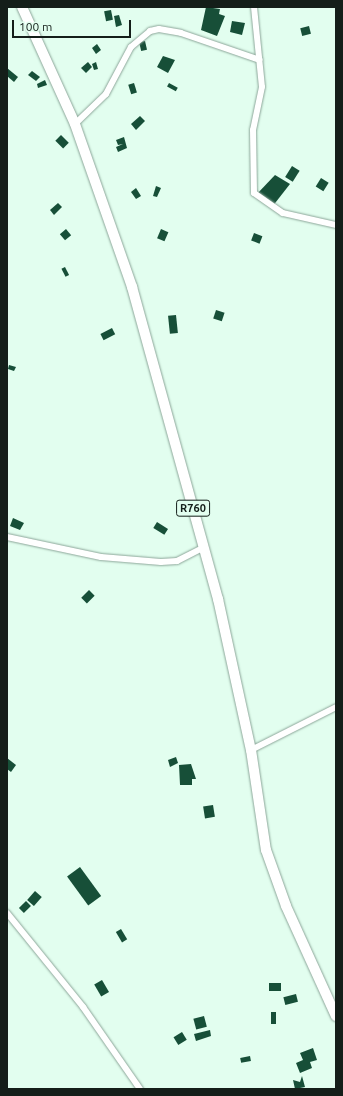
<!DOCTYPE html>
<html>
<head>
<meta charset="utf-8">
<style>
	body { margin:0 }
	#map { position:relative; width:343px; height:1096px; overflow:hidden; background:#e2feef; font-family:Ubuntu,sans-serif }
	div>[style] { position:absolute }
	[style*='--x'] { left:calc(var(--x)*1px); top:calc(var(--y)*1px); width:calc(var(--w)*1px); rotate:calc(var(--a)*1deg) }
	.building>* { inset:0; background:#174f38; transform-origin:0 0 }
	.roads { filter:drop-shadow(0 0 1px #8ca699) drop-shadow(0 0 1px #8ca699) }
	.street>* { height:6px; margin:-3px; padding:0 3px; transform-origin:3px; border-radius:3px; background:#fff }
	.primary>* { height:10px; margin:-5px; padding:0 5px; transform-origin:5px; border-radius:5px; background:#fff }
	span { translate:-50% -50%; white-space:nowrap; text-align:center; line-height:1.15; -webkit-text-stroke:4px #e2feef; paint-order:stroke }
	.shield-label span { padding:1px 3px; background:#e2feef; border:1px solid; border-radius:3px; -webkit-text-stroke-width:0 }
	.shield-label { font-size:11px; color:#141e19; font-weight:700 }
	.frame { position:absolute; inset:0; border:8px solid #141e19; pointer-events:none }
	.scale { position:absolute; left:12px; top:20px; width:119px; height:18px; box-sizing:border-box; border:2px solid #141e19; border-top:0; padding-left:5px; font-size:12px; line-height:14px; white-space:nowrap; color:#141e19; -webkit-text-stroke:3px #e2feef; paint-order:stroke }
</style>
</head>
<body>
<div id="map">
	<div class="building">
		<i style="clip-path:polygon(206px 7px,220px 9px,219px 14px,225px 16px,217px 36px,201px 30px)"></i>
		<i style="left:111px;top:10px;width:10px;height:7px;rotate:79deg"></i>
		<i style="clip-path:polygon(119px 15px,122px 25px,116px 27px,114px 16px)"></i>
		<i style="clip-path:polygon(232px 21px,245px 23px,242px 35px,230px 32px)"></i>
		<i style="left:309px;top:26px;width:8px;height:9px;rotate:76deg"></i>
		<i style="left:145px;top:41px;width:9px;height:6px;rotate:77deg"></i>
		<i style="clip-path:polygon(97px 44px,101px 50px,96px 54px,92px 48px)"></i>
		<i style="clip-path:polygon(163px 56px,175px 60px,168px 73px,157px 67px)"></i>
		<i style="clip-path:polygon(88px 62px,92px 67px,86px 73px,81px 68px)"></i>
		<i style="clip-path:polygon(96px 62px,98px 69px,94px 70px,92px 64px)"></i>
		<i style="clip-path:polygon(7px 68px,18px 77px,14px 82px,7px 76px)"></i>
		<i style="clip-path:polygon(32px 71px,40px 77px,36px 81px,28px 75px)"></i>
		<i style="clip-path:polygon(45px 80px,47px 85px,38px 88px,37px 84px)"></i>
		<i style="left:134px;top:83px;width:10px;height:6px;rotate:73deg"></i>
		<i style="left:169px;top:83px;width:10px;height:4px;rotate:29deg"></i>
		<i style="clip-path:polygon(140px 116px,145px 121px,136px 130px,131px 124px)"></i>
		<i style="left:61px;top:135px;width:11px;height:8px;rotate:45deg"></i>
		<i style="clip-path:polygon(124px 137px,127px 148px,118px 152px,116px 147px,123px 144px,118px 145px,116px 140px)"></i>
		<i style="left:292px;top:166px;width:9px;height:13px;rotate:32deg"></i>
		<i style="clip-path:polygon(275px 175px,290px 184px,272px 207px,256px 195px)"></i>
		<i style="left:321px;top:178px;width:9px;height:10px;rotate:32deg"></i>
		<i style="clip-path:polygon(156px 186px,161px 188px,157px 197px,153px 196px)"></i>
		<i style="clip-path:polygon(136px 188px,141px 196px,136px 199px,131px 192px)"></i>
		<i style="clip-path:polygon(58px 203px,62px 207px,54px 215px,50px 210px)"></i>
		<i style="left:66px;top:229px;width:8px;height:8px;rotate:50deg"></i>
		<i style="left:161px;top:229px;width:8px;height:10px;rotate:23deg"></i>
		<i style="left:254px;top:233px;width:9px;height:8px;rotate:21deg"></i>
		<i style="left:65px;top:267px;width:9px;height:4px;rotate:63deg"></i>
		<i style="left:216px;top:310px;width:9px;height:9px;rotate:18deg"></i>
		<i style="left:176px;top:315px;width:18px;height:8px;rotate:84deg"></i>
		<i style="left:112px;top:328px;width:7px;height:13px;rotate:63deg"></i>
		<i style="clip-path:polygon(9px 365px,16px 367px,14px 371px,8px 369px)"></i>
		<i style="clip-path:polygon(13px 518px,24px 523px,20px 530px,10px 526px)"></i>
		<i style="left:157px;top:522px;width:13px;height:7px;rotate:32deg"></i>
		<i style="left:89px;top:590px;width:8px;height:11px;rotate:45deg"></i>
		<i style="clip-path:polygon(176px 757px,178px 763px,170px 767px,168px 760px)"></i>
		<i style="clip-path:polygon(7px 758px,16px 765px,11px 772px,7px 769px)"></i>
		<i style="clip-path:polygon(191px 764px,196px 779px,192px 779px,192px 785px,180px 785px,179px 765px)"></i>
		<i style="left:213px;top:805px;width:12px;height:10px;rotate:81deg"></i>
		<i style="left:80px;top:867px;width:36px;height:16px;rotate:54deg"></i>
		<i style="left:35px;top:891px;width:9px;height:12px;rotate:41deg"></i>
		<i style="left:26px;top:901px;width:7px;height:10px;rotate:45deg"></i>
		<i style="left:121px;top:929px;width:12px;height:6px;rotate:59deg"></i>
		<i style="left:102px;top:980px;width:14px;height:9px;rotate:60deg"></i>
		<i style="left:281px;top:983px;width:8px;height:12px;rotate:90deg"></i>
		<i style="left:296px;top:994px;width:8px;height:13px;rotate:76deg"></i>
		<i style="left:271px;top:1012px;width:5px;height:12px"></i>
		<i style="left:204px;top:1016px;width:11px;height:11px;rotate:75deg"></i>
		<i style="clip-path:polygon(210px 1030px,211px 1036px,196px 1041px,194px 1034px)"></i>
		<i style="left:182px;top:1032px;width:9px;height:10px;rotate:58deg"></i>
		<i style="clip-path:polygon(313px 1048px,317px 1060px,310px 1062px,312px 1068px,300px 1073px,296px 1063px,303px 1060px,300px 1053px)"></i>
		<i style="left:250px;top:1056px;width:5px;height:10px;rotate:79deg"></i>
		<i style="clip-path:polygon(302px 1076px,305px 1087px,295px 1089px,293px 1080px,300px 1082px)"></i>
	</div>
	<div class="roads">
		<div class="street">
			<i style="--x:254;--y:7;--w:80;--a:84.3"></i>
			<i style="--x:262;--y:87;--w:44;--a:101.8"></i>
			<i style="--x:253;--y:130;--w:63;--a:89.1"></i>
			<i style="--x:254;--y:193;--w:35;--a:35"></i>
			<i style="--x:283;--y:213;--w:54;--a:12.8"></i>
			<i style="--x:75;--y:124;--w:43;--a:-44.1"></i>
			<i style="--x:106;--y:94;--w:53;--a:-62"></i>
			<i style="--x:131;--y:47;--w:25;--a:-40"></i>
			<i style="--x:150;--y:31;--w:9;--a:-13"></i>
			<i style="--x:159;--y:29;--w:22;--a:10"></i>
			<i style="--x:181;--y:33;--w:83;--a:18.9"></i>
			<i style="--x:7;--y:537;--w:96;--a:12"></i>
			<i style="--x:101;--y:557;--w:60;--a:4.8"></i>
			<i style="--x:161;--y:562;--w:16;--a:-4"></i>
			<i style="--x:177;--y:561;--w:30;--a:-27"></i>
			<i style="--x:251;--y:750;--w:95;--a:-26.8"></i>
			<i style="--x:7;--y:913;--w:121;--a:51"></i>
			<i style="--x:83;--y:1007;--w:100;--a:55.2"></i>
		</div>
		<div class="primary">
			<i style="--x:22;--y:7;--w:128;--a:65.6"></i>
			<i style="--x:75;--y:124;--w:173;--a:70.7"></i>
			<i style="--x:132;--y:287;--w:324;--a:74.6"></i>
			<i style="--x:218;--y:599;--w:155;--a:77.7"></i>
			<i style="--x:251;--y:750;--w:101;--a:81.5"></i>
			<i style="--x:266;--y:850;--w:59;--a:70.3"></i>
			<i style="--x:286;--y:906;--w:121;--a:65.6"></i>
		</div>
	</div>
	<div class="shield-label">
		<span style="left:193px;top:508px">R760</span>
	</div>
	<div class="frame"></div>
	<div class="scale">100 m</div>
</div>
</body>
</html>
